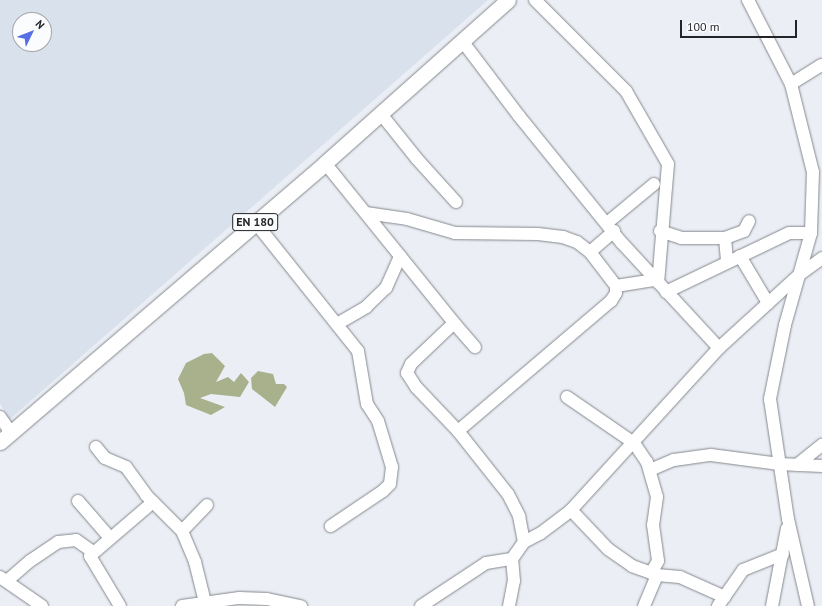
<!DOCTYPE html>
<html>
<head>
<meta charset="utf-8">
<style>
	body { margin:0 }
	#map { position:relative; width:822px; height:606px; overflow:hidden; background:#ebeff5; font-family:"PT Sans",sans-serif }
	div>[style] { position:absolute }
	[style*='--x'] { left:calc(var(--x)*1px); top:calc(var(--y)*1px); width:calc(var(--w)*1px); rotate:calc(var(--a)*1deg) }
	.built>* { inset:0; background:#d9e1ed }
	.forest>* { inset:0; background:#a9b08c }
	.roads { filter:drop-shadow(0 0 1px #84888d) drop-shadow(0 0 1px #84888d) }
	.minor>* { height:12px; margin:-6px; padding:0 6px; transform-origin:6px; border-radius:6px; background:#fff }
	.major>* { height:15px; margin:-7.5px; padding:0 7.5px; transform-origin:7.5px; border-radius:7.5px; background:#fff }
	span { translate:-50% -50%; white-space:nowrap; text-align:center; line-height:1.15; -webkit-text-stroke:4px #fafcfe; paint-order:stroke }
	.shield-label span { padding:1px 3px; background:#fafcfe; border:1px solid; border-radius:3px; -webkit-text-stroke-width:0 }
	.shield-label { font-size:12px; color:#222426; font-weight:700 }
	.north { position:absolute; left:12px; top:12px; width:40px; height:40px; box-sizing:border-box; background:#fafcfe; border:1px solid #a4a6a8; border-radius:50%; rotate:47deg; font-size:11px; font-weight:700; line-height:16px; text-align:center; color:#222426 }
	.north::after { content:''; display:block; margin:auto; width:14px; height:18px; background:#566fe4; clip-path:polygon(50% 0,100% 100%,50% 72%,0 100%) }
	.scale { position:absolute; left:680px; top:20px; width:117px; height:18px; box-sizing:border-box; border:2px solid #222426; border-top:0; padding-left:5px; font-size:12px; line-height:14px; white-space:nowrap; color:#222426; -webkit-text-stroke:3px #fafcfe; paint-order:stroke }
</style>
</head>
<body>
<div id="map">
	<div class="built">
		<i style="clip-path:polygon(evenodd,0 0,488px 0,9px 420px,0 403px,0 0,20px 20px,44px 20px,44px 44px,20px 44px,20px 20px)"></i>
	</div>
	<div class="forest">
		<i style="clip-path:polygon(212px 353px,225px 366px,216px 382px,228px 377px,234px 382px,241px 373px,249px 382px,240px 397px,211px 394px,200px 398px,225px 407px,211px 415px,186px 405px,184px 393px,178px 379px,186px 363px,204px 354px)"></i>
		<i style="clip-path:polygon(258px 371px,273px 374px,276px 384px,284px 384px,287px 387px,275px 407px,252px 389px,251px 378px)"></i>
	</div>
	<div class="roads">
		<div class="minor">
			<i style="--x:535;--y:0;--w:129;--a:45"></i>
			<i style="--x:626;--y:91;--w:84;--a:60.1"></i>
			<i style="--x:668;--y:164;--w:119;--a:94.8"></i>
			<i style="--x:748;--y:0;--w:94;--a:62.9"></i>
			<i style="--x:791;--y:84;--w:91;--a:76"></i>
			<i style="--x:813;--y:172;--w:61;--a:91.9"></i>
			<i style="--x:811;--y:233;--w:96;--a:105.8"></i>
			<i style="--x:785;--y:325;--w:76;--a:101.5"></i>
			<i style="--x:770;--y:399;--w:121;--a:81.5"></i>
			<i style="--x:788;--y:519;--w:89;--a:77.1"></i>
			<i style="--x:463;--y:42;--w:93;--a:52.9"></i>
			<i style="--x:519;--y:116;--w:164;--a:51"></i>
			<i style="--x:622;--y:243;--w:143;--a:47.3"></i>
			<i style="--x:791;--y:84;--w:36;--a:-32"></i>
			<i style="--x:381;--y:114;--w:58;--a:51.3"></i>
			<i style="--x:417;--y:159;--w:58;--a:47.8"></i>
			<i style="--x:325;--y:163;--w:206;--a:51.1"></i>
			<i style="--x:454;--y:323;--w:59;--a:136.4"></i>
			<i style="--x:411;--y:364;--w:10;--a:114"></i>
			<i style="--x:407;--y:373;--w:17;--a:57"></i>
			<i style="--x:416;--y:387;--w:61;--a:46.3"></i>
			<i style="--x:458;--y:431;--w:80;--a:51.6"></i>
			<i style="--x:508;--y:494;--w:25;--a:63"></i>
			<i style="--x:519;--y:516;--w:26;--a:79"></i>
			<i style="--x:366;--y:213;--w:41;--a:8.3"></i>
			<i style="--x:407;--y:219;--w:50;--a:16.3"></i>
			<i style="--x:455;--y:233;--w:83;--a:0.7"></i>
			<i style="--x:538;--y:234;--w:25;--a:7"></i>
			<i style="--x:563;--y:237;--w:15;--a:20"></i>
			<i style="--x:577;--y:242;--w:16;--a:38"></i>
			<i style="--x:590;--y:252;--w:43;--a:52.6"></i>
			<i style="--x:616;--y:286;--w:38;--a:-9"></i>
			<i style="--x:255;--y:222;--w:165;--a:51.4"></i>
			<i style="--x:358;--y:351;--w:54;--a:80.4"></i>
			<i style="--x:367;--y:404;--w:20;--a:57"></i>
			<i style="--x:378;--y:421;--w:48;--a:73.1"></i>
			<i style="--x:392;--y:467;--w:17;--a:97"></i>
			<i style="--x:390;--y:484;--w:10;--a:135"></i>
			<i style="--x:383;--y:491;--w:63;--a:146.1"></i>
			<i style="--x:607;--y:223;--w:61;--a:-39.7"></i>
			<i style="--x:660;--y:231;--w:22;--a:18"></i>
			<i style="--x:681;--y:238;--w:44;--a:0"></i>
			<i style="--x:725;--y:238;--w:20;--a:-20"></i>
			<i style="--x:744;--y:231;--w:11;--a:-63"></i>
			<i style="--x:725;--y:238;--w:24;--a:85"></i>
			<i style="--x:590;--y:252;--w:32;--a:-41"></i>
			<i style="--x:740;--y:256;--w:55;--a:59.2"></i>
			<i style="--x:666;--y:292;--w:136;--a:-25.6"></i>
			<i style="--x:789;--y:233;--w:22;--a:0"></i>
			<i style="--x:454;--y:323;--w:32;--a:49"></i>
			<i style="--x:337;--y:324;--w:34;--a:-30"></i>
			<i style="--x:366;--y:307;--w:28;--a:-44"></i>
			<i style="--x:386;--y:288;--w:35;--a:-66"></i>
			<i style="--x:567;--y:397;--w:81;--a:34.5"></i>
			<i style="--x:634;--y:443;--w:23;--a:56"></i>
			<i style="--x:647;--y:462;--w:36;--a:74"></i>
			<i style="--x:657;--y:497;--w:28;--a:98"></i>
			<i style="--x:653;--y:525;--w:36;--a:82"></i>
			<i style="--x:658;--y:561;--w:14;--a:120"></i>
			<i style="--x:0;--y:417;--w:19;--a:55"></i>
			<i style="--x:458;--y:431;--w:201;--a:-40.4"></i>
			<i style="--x:611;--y:301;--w:9;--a:-58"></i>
			<i style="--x:616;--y:293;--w:7;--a:-90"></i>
			<i style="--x:96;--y:447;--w:14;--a:51"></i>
			<i style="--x:105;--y:458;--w:23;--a:23"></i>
			<i style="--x:126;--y:467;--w:34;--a:54"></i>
			<i style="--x:146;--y:495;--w:51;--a:45"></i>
			<i style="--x:182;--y:531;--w:34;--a:67"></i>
			<i style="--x:195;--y:562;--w:41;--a:76"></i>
			<i style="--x:797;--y:465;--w:32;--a:-39"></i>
			<i style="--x:650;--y:470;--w:26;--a:-23"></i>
			<i style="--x:674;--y:460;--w:37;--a:-8"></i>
			<i style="--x:711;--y:455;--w:69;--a:7.5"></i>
			<i style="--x:779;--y:464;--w:43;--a:2.7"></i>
			<i style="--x:78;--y:501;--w:49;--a:49.1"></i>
			<i style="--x:571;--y:510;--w:54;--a:46.5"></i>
			<i style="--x:608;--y:549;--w:29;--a:35"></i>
			<i style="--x:632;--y:566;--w:27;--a:20"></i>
			<i style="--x:657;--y:575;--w:23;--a:5"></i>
			<i style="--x:680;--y:577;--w:49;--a:24"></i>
			<i style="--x:182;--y:531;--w:36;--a:-46"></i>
			<i style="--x:0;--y:577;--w:51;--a:34.6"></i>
			<i style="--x:8;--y:580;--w:29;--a:-41"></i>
			<i style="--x:30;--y:561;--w:34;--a:-34"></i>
			<i style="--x:58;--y:542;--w:18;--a:-6"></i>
			<i style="--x:76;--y:540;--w:21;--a:35"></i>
			<i style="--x:120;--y:606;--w:58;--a:-121"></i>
			<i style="--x:90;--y:556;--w:83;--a:-40.6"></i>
			<i style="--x:182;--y:606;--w:58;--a:-8"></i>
			<i style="--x:239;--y:598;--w:28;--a:2"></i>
			<i style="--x:267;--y:599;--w:35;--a:12"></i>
			<i style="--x:421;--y:606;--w:78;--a:-33.5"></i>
			<i style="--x:486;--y:563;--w:26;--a:-9"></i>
			<i style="--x:512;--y:559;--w:21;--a:-55"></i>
			<i style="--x:524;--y:542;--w:19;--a:-28"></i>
			<i style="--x:541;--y:533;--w:38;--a:-37"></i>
			<i style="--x:571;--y:510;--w:219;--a:-47.6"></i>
			<i style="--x:719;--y:348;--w:108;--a:-42.4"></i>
			<i style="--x:799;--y:275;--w:29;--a:-36"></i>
			<i style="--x:509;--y:606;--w:25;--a:-79"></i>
			<i style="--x:514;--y:581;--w:22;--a:-95"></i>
			<i style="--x:644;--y:606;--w:34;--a:-67"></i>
			<i style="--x:718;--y:606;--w:44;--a:-55.2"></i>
			<i style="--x:743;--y:570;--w:43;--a:-21.8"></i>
			<i style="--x:772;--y:606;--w:79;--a:-79.1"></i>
		</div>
		<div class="major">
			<i style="--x:0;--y:442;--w:428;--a:-40.6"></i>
			<i style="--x:325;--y:163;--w:245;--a:-41.7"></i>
		</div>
	</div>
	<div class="shield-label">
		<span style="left:255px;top:222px">EN 180</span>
	</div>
	<div class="north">N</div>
	<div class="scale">100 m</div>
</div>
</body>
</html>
